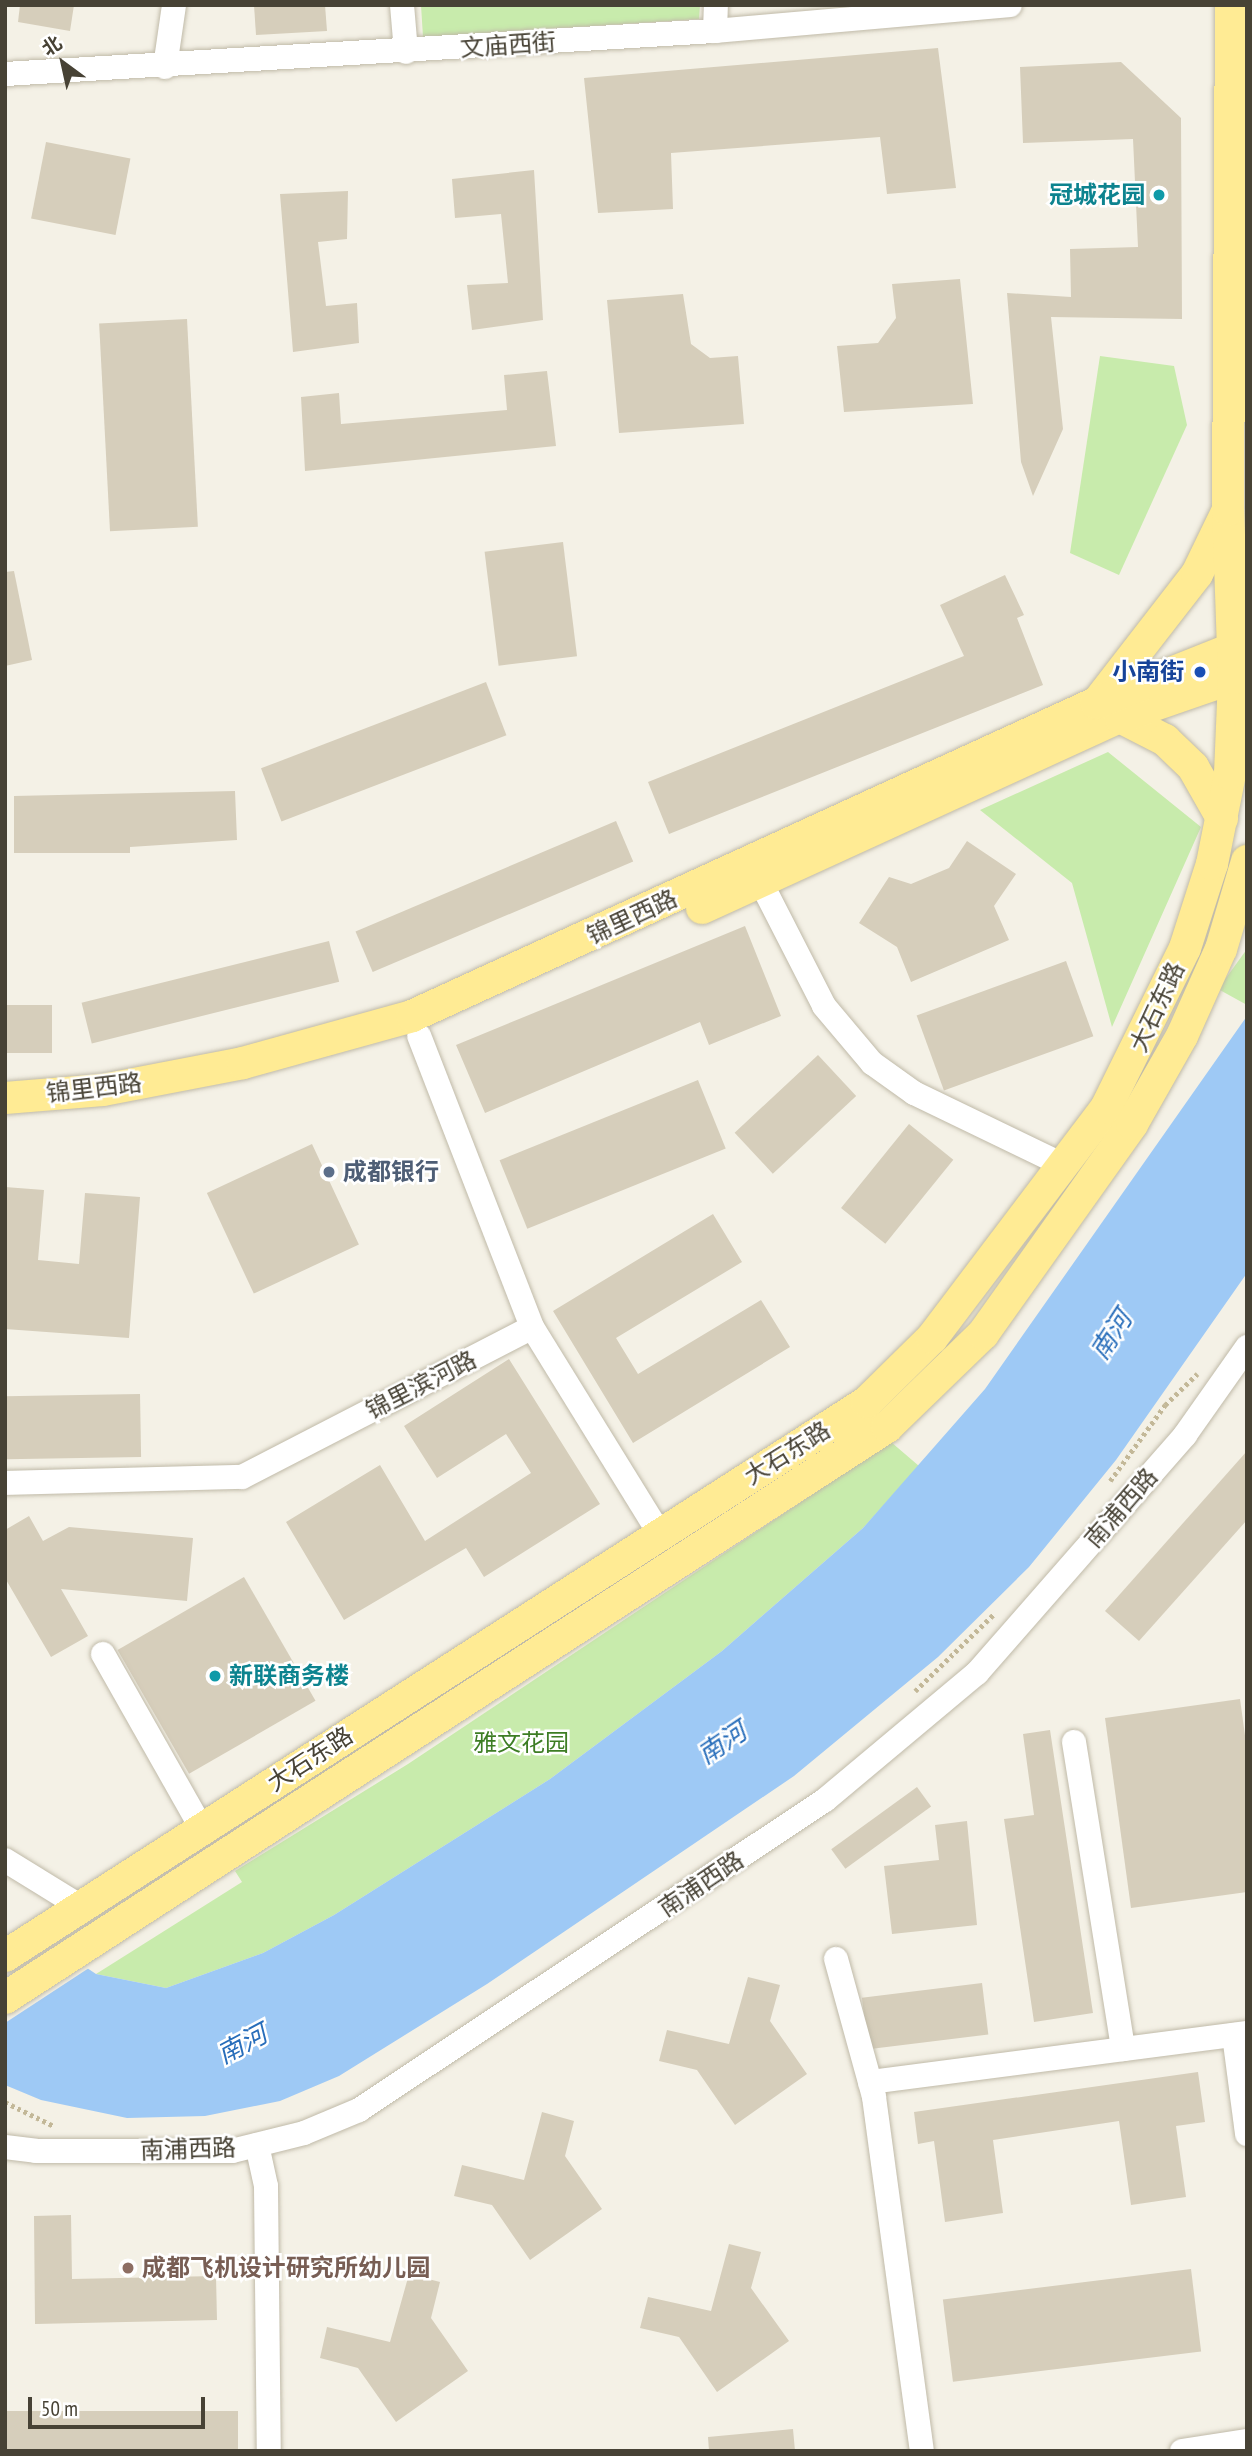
<!DOCTYPE html>
<html>
<head>
<meta charset="utf-8">
<style>
	body { margin:0 }
	#map { position:relative; width:1252px; height:2456px; overflow:hidden; background:#f4f1e6; font-family:"PT Sans Narrow","Noto Sans SC",sans-serif }
	div>[style] { position:absolute }
	[style*='--x'] { left:calc(var(--x)*1px); top:calc(var(--y)*1px); width:calc(var(--w)*1px); rotate:calc(var(--a)*1deg) }
	.green>* { inset:0; background:#c8ebac }
	.water>* { inset:0; background:#9ec9f5 }
	.pier>* { inset:0; background:#f4f1e6 }
	.building>* { inset:0; background:#d6cebb; transform-origin:0 0 }
	.path>* { height:4.5px; margin-top:-2.25px; transform-origin:0; background:repeating-linear-gradient(90deg,#c3b898 0 3.5px,transparent 0 7px) }
	.roads { filter:drop-shadow(0 0 2px #c0baa8) drop-shadow(0 0 2px #c0baa8) }
	.minor>* { height:24px; margin:-12px; padding:0 12px; transform-origin:12px; border-radius:12px; background:#fff }
	.major>* { height:32px; margin:-16px; padding:0 16px; transform-origin:16px; border-radius:16px; background:#ffeb94 }
	.dots>* { width:19px; height:19px; translate:-50% -50%; box-sizing:border-box; border:4px solid #fff; border-radius:50% }
	span { translate:-50% -50%; white-space:nowrap; text-align:center; line-height:1.15; -webkit-text-stroke:5px #fff; paint-order:stroke }
	.street-label { font-size:24px; color:#474235 }
	.culture-label { font-size:24px; color:#0d838f; font-weight:700 }
	.right { translate:-100% -50%; text-align:right }
	.left { translate:0 -50%; text-align:left }
	.transit-label { font-size:24px; color:#164399; font-weight:700 }
	.service-label { font-size:24px; color:#4e5e75; font-weight:700 }
	.park-label { font-size:24px; color:#3d7d24 }
	.education-label { font-size:24px; color:#785e54; font-weight:700 }
	.water-label { font-size:26px; color:#276dba; font-style:italic }
	.frame { position:absolute; inset:0; border:7px solid #474235; pointer-events:none }
	.north { position:absolute; left:28px; top:28px; width:70px; height:70px; -webkit-text-stroke:5px #fff; paint-order:stroke; rotate:327deg; font-size:19px; font-weight:700; line-height:28px; text-align:center; color:#474235 }
	.north::after { content:''; display:block; margin:auto; width:24px; height:32px; background:#474235; clip-path:polygon(50% 0,100% 100%,50% 72%,0 100%) }
	.scale { position:absolute; left:28px; top:2397px; width:177px; height:32px; box-sizing:border-box; border:4px solid #474235; border-top:0; padding-left:9px; font-size:21px; line-height:24px; white-space:nowrap; color:#474235; -webkit-text-stroke:5px #fff; paint-order:stroke }
</style>
</head>
<body>
<div id="map">
	<div class="green">
		<i style="clip-path:polygon(421px 5px,700px 5px,699px 19px,423px 37px)"></i>
		<i style="clip-path:polygon(1100px 356px,1174px 366px,1187px 425px,1119px 575px,1070px 553px)"></i>
		<i style="clip-path:polygon(1108px 752px,1201px 827px,1112px 1027px,1072px 883px,980px 810px)"></i>
		<i style="clip-path:polygon(1247px 949px,1247px 1005px,1218px 989px)"></i>
		<i style="clip-path:polygon(891px 1442px,919px 1466px,863px 1528px,722px 1651px,550px 1779px,334px 1915px,263px 1953px,166px 1988px,96px 1974px,242px 1882px,235px 1871px,408px 1764px)"></i>
	</div>
	<div class="water">
		<i style="clip-path:polygon(1247px 1016px,1247px 1273px,1116px 1460px,1029px 1567px,938px 1657px,794px 1776px,487px 1984px,339px 2076px,280px 2101px,205px 2116px,127px 2118px,41px 2100px,5px 2085px,5px 1913px,96px 1974px,166px 1988px,263px 1953px,334px 1915px,550px 1779px,722px 1651px,863px 1528px,985px 1389px)"></i>
	</div>
	<div class="pier">
		<i style="clip-path:polygon(5px 1910px,92px 1966px,5px 2023px)"></i>
	</div>
	<div class="building">
		<i style="clip-path:polygon(20px 5px,74px 5px,70px 31px,18px 22px)"></i>
		<i style="clip-path:polygon(254px 5px,325px 5px,327px 31px,256px 35px)"></i>
		<i style="clip-path:polygon(938px 48px,956px 188px,887px 194px,880px 137px,671px 153px,673px 209px,598px 213px,584px 78px)"></i>
		<i style="clip-path:polygon(1121px 62px,1181px 118px,1182px 319px,1051px 317px,1063px 429px,1033px 496px,1021px 462px,1007px 293px,1071px 297px,1070px 249px,1138px 247px,1133px 139px,1023px 143px,1020px 67px)"></i>
		<i style="left:46px;top:142px;width:86px;height:78px;rotate:11deg"></i>
		<i style="clip-path:polygon(534px 170px,543px 320px,472px 330px,467px 285px,508px 283px,501px 214px,455px 218px,452px 179px)"></i>
		<i style="clip-path:polygon(348px 191px,347px 239px,318px 242px,326px 306px,357px 303px,359px 343px,293px 352px,280px 194px)"></i>
		<i style="clip-path:polygon(960px 279px,973px 404px,844px 412px,837px 346px,878px 343px,896px 318px,892px 284px)"></i>
		<i style="clip-path:polygon(683px 294px,691px 344px,710px 358px,738px 356px,744px 424px,619px 433px,607px 300px)"></i>
		<i style="left:187px;top:319px;width:208px;height:88px;rotate:87deg"></i>
		<i style="clip-path:polygon(547px 371px,556px 446px,305px 471px,301px 397px,339px 393px,341px 424px,507px 410px,504px 375px)"></i>
		<i style="left:563px;top:542px;width:115px;height:79px;rotate:83deg"></i>
		<i style="clip-path:polygon(14px 571px,32px 660px,5px 666px,5px 572px)"></i>
		<i style="clip-path:polygon(1005px 575px,1024px 615px,1017px 618px,1043px 685px,669px 834px,648px 782px,964px 656px,940px 605px)"></i>
		<i style="left:486px;top:682px;width:57px;height:241px;rotate:69deg"></i>
		<i style="clip-path:polygon(235px 791px,237px 840px,130px 847px,130px 853px,14px 853px,14px 796px)"></i>
		<i style="left:616px;top:821px;width:44px;height:283px;rotate:67deg"></i>
		<i style="clip-path:polygon(967px 841px,1016px 874px,994px 906px,1009px 940px,911px 982px,897px 947px,859px 923px,889px 877px,911px 884px,949px 868px)"></i>
		<i style="clip-path:polygon(745px 926px,781px 1016px,709px 1045px,700px 1022px,485px 1113px,456px 1045px)"></i>
		<i style="left:329px;top:941px;width:42px;height:255px;rotate:76deg"></i>
		<i style="left:1066px;top:961px;width:80px;height:159px;rotate:70deg"></i>
		<i style="left:5px;top:1005px;width:47px;height:48px"></i>
		<i style="left:818px;top:1055px;width:56px;height:114px;rotate:47deg"></i>
		<i style="left:698px;top:1080px;width:74px;height:214px;rotate:68deg"></i>
		<i style="left:909px;top:1124px;width:57px;height:108px;rotate:39deg"></i>
		<i style="left:312px;top:1144px;width:111px;height:116px;rotate:65deg"></i>
		<i style="clip-path:polygon(5px 1187px,44px 1190px,38px 1260px,79px 1264px,85px 1193px,140px 1197px,129px 1338px,5px 1329px)"></i>
		<i style="clip-path:polygon(713px 1214px,742px 1262px,616px 1338px,638px 1374px,761px 1300px,790px 1347px,633px 1443px,553px 1311px)"></i>
		<i style="clip-path:polygon(509px 1359px,600px 1504px,484px 1577px,466px 1548px,344px 1620px,286px 1522px,380px 1465px,425px 1541px,531px 1473px,506px 1434px,437px 1478px,404px 1426px)"></i>
		<i style="left:140px;top:1394px;width:63px;height:135px;rotate:89deg"></i>
		<i style="clip-path:polygon(1247px 1451px,1247px 1520px,1139px 1641px,1105px 1611px)"></i>
		<i style="clip-path:polygon(29px 1516px,43px 1541px,69px 1527px,193px 1538px,187px 1601px,61px 1589px,88px 1636px,51px 1657px,5px 1578px,5px 1530px)"></i>
		<i style="left:244px;top:1577px;width:143px;height:146px;rotate:60deg"></i>
		<i style="clip-path:polygon(1240px 1699px,1247px 1750px,1247px 1892px,1131px 1908px,1105px 1718px)"></i>
		<i style="clip-path:polygon(1050px 1730px,1093px 2013px,1034px 2022px,1004px 1819px,1034px 1815px,1023px 1734px)"></i>
		<i style="left:917px;top:1787px;width:24px;height:106px;rotate:54deg"></i>
		<i style="clip-path:polygon(967px 1821px,977px 1925px,892px 1934px,884px 1866px,939px 1860px,935px 1825px)"></i>
		<i style="clip-path:polygon(748px 1977px,780px 1985px,770px 2021px,807px 2074px,735px 2125px,697px 2070px,659px 2061px,667px 2030px,729px 2044px)"></i>
		<i style="left:982px;top:1983px;width:52px;height:121px;rotate:83deg"></i>
		<i style="clip-path:polygon(1198px 2072px,1205px 2122px,1176px 2126px,1186px 2197px,1131px 2205px,1119px 2121px,993px 2140px,1003px 2213px,945px 2222px,934px 2141px,918px 2144px,914px 2112px)"></i>
		<i style="clip-path:polygon(542px 2112px,574px 2121px,565px 2156px,602px 2209px,530px 2260px,492px 2205px,454px 2196px,462px 2165px,524px 2180px)"></i>
		<i style="clip-path:polygon(71px 2215px,72px 2279px,216px 2276px,217px 2320px,35px 2324px,34px 2216px)"></i>
		<i style="clip-path:polygon(729px 2244px,761px 2252px,751px 2288px,789px 2341px,717px 2392px,679px 2337px,640px 2328px,648px 2297px,711px 2311px)"></i>
		<i style="left:1191px;top:2269px;width:83px;height:250px;rotate:83deg"></i>
		<i style="clip-path:polygon(409px 2274px,440px 2282px,431px 2318px,468px 2371px,396px 2422px,358px 2368px,320px 2358px,327px 2327px,390px 2342px)"></i>
		<i style="left:5px;top:2411px;width:233px;height:40px"></i>
		<i style="clip-path:polygon(793px 2429px,795px 2451px,709px 2451px,708px 2437px)"></i>
	</div>
	<div class="path">
		<i style="--x:1110;--y:1481;--w:94;--a:-54.1"></i>
		<i style="--x:1165;--y:1405;--w:45;--a:-44.1"></i>
		<i style="--x:915;--y:1691;--w:110;--a:-44.3"></i>
		<i style="--x:5;--y:2102;--w:55;--a:26.1"></i>
	</div>
	<div class="roads">
		<div class="minor">
			<i style="--x:402;--y:5;--w:47;--a:85.1"></i>
			<i style="--x:715;--y:31;--w:26;--a:-88"></i>
			<i style="--x:165;--y:67;--w:63;--a:-81.7"></i>
			<i style="--x:5;--y:74;--w:711;--a:-3.47"></i>
			<i style="--x:715;--y:31;--w:296;--a:-5"></i>
			<i style="--x:752;--y:865;--w:158;--a:62.9"></i>
			<i style="--x:824;--y:1006;--w:75;--a:49.9"></i>
			<i style="--x:872;--y:1063;--w:52;--a:35.5"></i>
			<i style="--x:914;--y:1093;--w:165;--a:25.8"></i>
			<i style="--x:532;--y:1327;--w:242;--a:58.3"></i>
			<i style="--x:5;--y:1483;--w:237;--a:-1.5"></i>
			<i style="--x:242;--y:1477;--w:326;--a:-27.3"></i>
			<i style="--x:532;--y:1327;--w:312;--a:-111.2"></i>
			<i style="--x:103;--y:1654;--w:201;--a:60.5"></i>
			<i style="--x:1074;--y:1742;--w:311;--a:80.9"></i>
			<i style="--x:5;--y:1860;--w:89;--a:31.7"></i>
			<i style="--x:836;--y:1959;--w:143;--a:74.6"></i>
			<i style="--x:874;--y:2097;--w:357;--a:82.3"></i>
			<i style="--x:1234;--y:2035;--w:100;--a:82.5"></i>
			<i style="--x:870;--y:2082;--w:380;--a:-7.4"></i>
			<i style="--x:257;--y:2145;--w:42;--a:77.6"></i>
			<i style="--x:266;--y:2186;--w:265;--a:89.4"></i>
			<i style="--x:5;--y:2147;--w:31;--a:7"></i>
			<i style="--x:36;--y:2151;--w:196;--a:0"></i>
			<i style="--x:232;--y:2151;--w:74;--a:-14"></i>
			<i style="--x:304;--y:2133;--w:60;--a:-22.7"></i>
			<i style="--x:359;--y:2110;--w:560;--a:-33.63"></i>
			<i style="--x:825;--y:1800;--w:198;--a:-39.9"></i>
			<i style="--x:977;--y:1673;--w:316;--a:-48.8"></i>
			<i style="--x:1185;--y:1435;--w:108;--a:-54.8"></i>
			<i style="--x:1182;--y:2451;--w:66;--a:-8.7"></i>
		</div>
		<div class="major">
			<i style="--x:1100;--y:699;--w:158;--a:-52.2"></i>
			<i style="--x:1197;--y:574;--w:67;--a:-64.2"></i>
			<i style="--x:1120;--y:717;--w:51;--a:27.1"></i>
			<i style="--x:1165;--y:740;--w:39;--a:44"></i>
			<i style="--x:1193;--y:767;--w:59;--a:60.4"></i>
			<i style="--x:702;--y:908;--w:460;--a:-24.6"></i>
			<i style="--x:1120;--y:717;--w:134;--a:-19.1"></i>
			<i style="--x:5;--y:1098;--w:98;--a:-4.7"></i>
			<i style="--x:103;--y:1090;--w:143;--a:-10.9"></i>
			<i style="--x:243;--y:1063;--w:175;--a:-15.5"></i>
			<i style="--x:412;--y:1016;--w:752;--a:-24.59"></i>
			<i style="--x:1096;--y:703;--w:162;--a:-21.7"></i>
			<i style="--x:5;--y:1956;--w:1025;--a:-32.73"></i>
			<i style="--x:867;--y:1402;--w:91;--a:-44.6"></i>
			<i style="--x:932;--y:1338;--w:288;--a:-52.9"></i>
			<i style="--x:1106;--y:1108;--w:178;--a:-63.7"></i>
			<i style="--x:1185;--y:948;--w:88;--a:-72.2"></i>
			<i style="--x:1212;--y:864;--w:92;--a:-78.7"></i>
			<i style="--x:1230;--y:774;--w:96;--a:-87.6"></i>
			<i style="--x:1234;--y:678;--w:168;--a:-92"></i>
			<i style="--x:1228;--y:510;--w:505;--a:-89.66"></i>
			<i style="--x:5;--y:1998;--w:1051;--a:-32.92"></i>
			<i style="--x:887;--y:1427;--w:134;--a:-44.1"></i>
			<i style="--x:983;--y:1334;--w:257;--a:-54.6"></i>
			<i style="--x:1132;--y:1124;--w:101;--a:-60.4"></i>
			<i style="--x:1182;--y:1036;--w:95;--a:-65.9"></i>
			<i style="--x:1221;--y:949;--w:92;--a:-73.5"></i>
		</div>
	</div>
	<div class="dots">
		<i style="left:1159px;top:195px;background:#0f9aa8"></i>
		<i style="left:1200px;top:672px;background:#1a4fb4"></i>
		<i style="left:329px;top:1172px;background:#5c6f8a"></i>
		<i style="left:215px;top:1676px;background:#0f9aa8"></i>
		<i style="left:128px;top:2268px;background:#8d6e63"></i>
	</div>
	<div class="street-label">
		<span style="left:508px;top:45px;rotate:-4deg">文庙西街</span>
		<span style="left:632px;top:917px;rotate:-25deg">锦里西路</span>
		<span style="left:1157px;top:1007px;rotate:-65deg">大石东路</span>
		<span style="left:94px;top:1088px;rotate:-7deg">锦里西路</span>
		<span style="left:421px;top:1385px;rotate:-27deg">锦里滨河路</span>
		<span style="left:787px;top:1453px;rotate:-32deg">大石东路</span>
		<span style="left:1121px;top:1508px;rotate:-49deg">南浦西路</span>
		<span style="left:310px;top:1759px;rotate:-33deg">大石东路</span>
		<span style="left:701px;top:1884px;rotate:-34deg">南浦西路</span>
		<span style="left:188px;top:2149px;rotate:-2deg">南浦西路</span>
	</div>
	<div class="culture-label">
		<span class="right" style="left:1145px;top:195px">冠城花园</span>
		<span class="left" style="left:229px;top:1676px">新联商务楼</span>
	</div>
	<div class="transit-label">
		<span class="right" style="left:1184px;top:672px">小南街</span>
	</div>
	<div class="service-label">
		<span class="left" style="left:343px;top:1172px">成都银行</span>
	</div>
	<div class="park-label">
		<span style="left:521px;top:1743px">雅文花园</span>
	</div>
	<div class="education-label">
		<span class="left" style="left:142px;top:2268px">成都飞机设计研究所幼儿园</span>
	</div>
	<div class="water-label">
		<span style="left:1111px;top:1335px;rotate:-57deg">南河</span>
		<span style="left:722px;top:1743px;rotate:-34deg">南河</span>
		<span style="left:242px;top:2044px;rotate:-28deg">南河</span>
	</div>
	<div class="frame"></div>
	<div class="north">北</div>
	<div class="scale">50 m</div>
</div>
</body>
</html>
